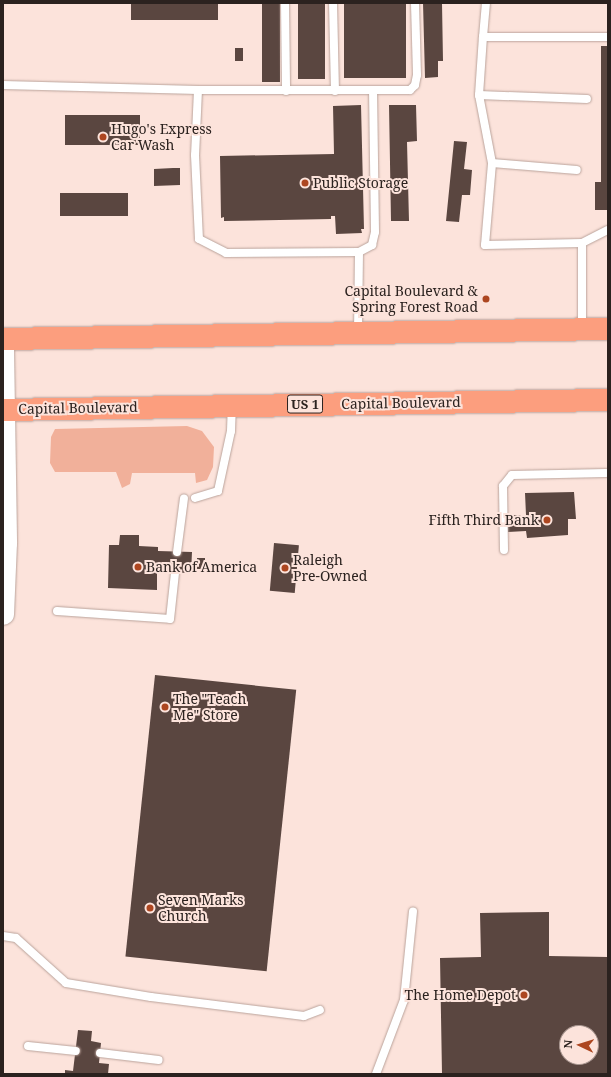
<!DOCTYPE html>
<html>
<head>
<meta charset="utf-8">
<style>
	body { margin:0 }
	#map { position:relative; width:611px; height:1077px; overflow:hidden; background:#fce3db; font-family:"Noto Serif",serif }
	div>[style] { position:absolute }
	[style*='--x'] { left:calc(var(--x)*1px); top:calc(var(--y)*1px); width:calc(var(--w)*1px); rotate:calc(var(--a)*1deg) }
	.green>* { inset:0; background:#f1b09a }
	.building>* { inset:0; background:#5a4640; transform-origin:0 0 }
	.roads { filter:drop-shadow(0 0 1px #baa39b) drop-shadow(0 0 1px #baa39b) }
	.service>* { height:8px; margin:-4px; padding:0 4px; transform-origin:4px; border-radius:4px; background:#fff }
	.secondary>* { height:22px; margin:-11px; padding:0 11px; transform-origin:11px; border-radius:11px; background:#fff }
	.trunk>* { height:22px; margin:-11px; padding:0 11px; transform-origin:11px; border-radius:11px; background:#fc9e7e }
	.dots>* { width:11px; height:11px; translate:-50% -50%; box-sizing:border-box; border:2px solid #fce3db; border-radius:50% }
	span { translate:-50% -50%; white-space:nowrap; text-align:center; line-height:1.15; -webkit-text-stroke:4px #fce3db; paint-order:stroke }
	.shield-label span { padding:1px 3px; background:#fce3db; border:1px solid; border-radius:3px; -webkit-text-stroke-width:0 }
	.shield-label { font-size:13px; color:#2b221f; font-weight:700 }
	.poi-label { font-size:14px; color:#2b221f }
	.left { translate:0 -50%; text-align:left }
	.right { translate:-100% -50%; text-align:right }
	.street-label { font-size:14px; color:#2b221f }
	.frame { position:absolute; inset:0; border:4px solid #2b221f; pointer-events:none }
	.north { position:absolute; left:559px; top:1025px; width:40px; height:40px; box-sizing:border-box; background:#fce3db; border:1px solid #a89690; border-radius:50%; rotate:274deg; font-size:11px; font-weight:700; line-height:16px; text-align:center; color:#2b221f }
	.north::after { content:''; display:block; margin:auto; width:14px; height:18px; background:#ad4620; clip-path:polygon(50% 0,100% 100%,50% 72%,0 100%) }
</style>
</head>
<body>
<div id="map">
	<div class="green">
		<i style="clip-path:polygon(187px 426px,202px 431px,214px 447px,213px 467px,207px 480px,196px 483px,195px 473px,132px 473px,130px 484px,122px 488px,116px 472px,55px 472px,50px 463px,51px 437px,55px 429px)"></i>
	</div>
	<div class="building">
		<i style="left:131px;top:3px;width:87px;height:17px"></i>
		<i style="left:262px;top:3px;width:18px;height:79px"></i>
		<i style="left:298px;top:3px;width:27px;height:76px"></i>
		<i style="left:344px;top:3px;width:62px;height:75px"></i>
		<i style="clip-path:polygon(423px 3px,442px 3px,443px 61px,438px 61px,438px 77px,425px 78px)"></i>
		<i style="clip-path:polygon(601px 46px,608px 46px,608px 210px,595px 210px,595px 182px,601px 182px)"></i>
		<i style="left:235px;top:48px;width:8px;height:13px"></i>
		<i style="clip-path:polygon(361px 105px,364px 229px,361px 229px,362px 233px,336px 234px,335px 216px,331px 216px,331px 219px,224px 221px,224px 217px,221px 218px,220px 156px,334px 154px,333px 106px)"></i>
		<i style="clip-path:polygon(389px 105px,416px 105px,417px 141px,407px 142px,409px 221px,391px 221px)"></i>
		<i style="left:140px;top:115px;width:30px;height:75px;rotate:90deg"></i>
		<i style="clip-path:polygon(454px 141px,467px 142px,464px 169px,472px 170px,470px 195px,462px 195px,459px 222px,446px 221px)"></i>
		<i style="clip-path:polygon(173px 168px,180px 168px,180px 185px,154px 186px,154px 169px)"></i>
		<i style="left:60px;top:193px;width:68px;height:23px"></i>
		<i style="clip-path:polygon(574px 492px,576px 519px,568px 519px,568px 535px,527px 538px,526px 531px,508px 532px,507px 515px,526px 515px,525px 493px)"></i>
		<i style="clip-path:polygon(120px 535px,139px 535px,139px 546px,158px 547px,158px 551px,192px 552px,191px 573px,157px 572px,157px 590px,108px 588px,109px 545px,119px 545px)"></i>
		<i style="left:274px;top:543px;width:25px;height:48px;rotate:5deg"></i>
		<i style="left:197px;top:558px;width:8px;height:11px"></i>
		<i style="left:155px;top:675px;width:142px;height:283px;rotate:6deg"></i>
		<i style="clip-path:polygon(evenodd,549px 912px,549px 956px,608px 957px,608px 1074px,442px 1074px,440px 958px,481px 957px,480px 913px,549px 912px,567px 1033px,591px 1033px,591px 1057px,567px 1057px,567px 1033px)"></i>
		<i style="clip-path:polygon(78px 1030px,92px 1031px,91px 1041px,101px 1043px,99px 1063px,109px 1064px,108px 1074px,65px 1074px,65px 1070px,73px 1071px)"></i>
	</div>
	<div class="roads">
		<div class="service">
			<i style="--x:285;--y:3;--w:88;--a:89.3"></i>
			<i style="--x:333;--y:3;--w:88;--a:88.7"></i>
			<i style="--x:483;--y:37;--w:34;--a:-85"></i>
			<i style="--x:3;--y:85;--w:195;--a:1.5"></i>
			<i style="--x:198;--y:90;--w:212;--a:0"></i>
			<i style="--x:410;--y:90;--w:7;--a:-45"></i>
			<i style="--x:415;--y:85;--w:10;--a:-79"></i>
			<i style="--x:417;--y:75;--w:72;--a:-91.6"></i>
			<i style="--x:198;--y:90;--w:65;--a:92.6"></i>
			<i style="--x:195;--y:155;--w:84;--a:87.3"></i>
			<i style="--x:199;--y:239;--w:30;--a:27"></i>
			<i style="--x:226;--y:253;--w:133;--a:-0.4"></i>
			<i style="--x:359;--y:252;--w:15;--a:-28"></i>
			<i style="--x:372;--y:245;--w:13;--a:-77"></i>
			<i style="--x:375;--y:232;--w:141;--a:-90.8"></i>
			<i style="--x:479;--y:95;--w:108;--a:2.1"></i>
			<i style="--x:492;--y:163;--w:85;--a:4.7"></i>
			<i style="--x:582;--y:243;--w:29;--a:-27"></i>
			<i style="--x:582;--y:328;--w:85;--a:-90"></i>
			<i style="--x:582;--y:243;--w:97;--a:178.8"></i>
			<i style="--x:485;--y:245;--w:82;--a:-85.1"></i>
			<i style="--x:492;--y:163;--w:69;--a:-100.8"></i>
			<i style="--x:479;--y:95;--w:58;--a:-86.1"></i>
			<i style="--x:483;--y:37;--w:125;--a:0"></i>
			<i style="--x:358;--y:333;--w:81;--a:-89.3"></i>
			<i style="--x:195;--y:498;--w:24;--a:-17"></i>
			<i style="--x:218;--y:491;--w:61;--a:-77.8"></i>
			<i style="--x:231;--y:431;--w:24;--a:-88"></i>
			<i style="--x:504;--y:550;--w:64;--a:-90.9"></i>
			<i style="--x:503;--y:486;--w:14;--a:-51"></i>
			<i style="--x:512;--y:475;--w:94;--a:-1.2"></i>
			<i style="--x:177;--y:552;--w:54;--a:-82.6"></i>
			<i style="--x:57;--y:611;--w:113;--a:4"></i>
			<i style="--x:170;--y:619;--w:46;--a:-83.8"></i>
			<i style="--x:3;--y:936;--w:13;--a:9"></i>
			<i style="--x:16;--y:938;--w:67;--a:42"></i>
			<i style="--x:66;--y:983;--w:86;--a:9.4"></i>
			<i style="--x:151;--y:997;--w:154;--a:7.1"></i>
			<i style="--x:304;--y:1016;--w:17;--a:-21"></i>
			<i style="--x:28;--y:1046;--w:48;--a:5.9"></i>
			<i style="--x:100;--y:1053;--w:59;--a:6.8"></i>
			<i style="--x:376;--y:1074;--w:79;--a:-69.3"></i>
			<i style="--x:404;--y:1000;--w:89;--a:-84.2"></i>
		</div>
		<div class="secondary">
			<i style="--x:3;--y:349;--w:194;--a:89.1"></i>
			<i style="--x:6;--y:543;--w:71;--a:92.4"></i>
		</div>
		<div class="trunk">
			<i style="--x:3;--y:339;--w:605;--a:-0.95"></i>
			<i style="--x:3;--y:410;--w:605;--a:-0.95"></i>
		</div>
	</div>
	<div class="dots">
		<i style="left:103px;top:137px;background:#ad4620"></i>
		<i style="left:305px;top:183px;background:#ad4620"></i>
		<i style="left:486px;top:299px;background:#ad4620"></i>
		<i style="left:547px;top:520px;background:#ad4620"></i>
		<i style="left:138px;top:567px;background:#ad4620"></i>
		<i style="left:285px;top:568px;background:#ad4620"></i>
		<i style="left:165px;top:707px;background:#ad4620"></i>
		<i style="left:150px;top:908px;background:#ad4620"></i>
		<i style="left:524px;top:995px;background:#ad4620"></i>
	</div>
	<div class="shield-label">
		<span style="left:305px;top:404px">US 1</span>
	</div>
	<div class="poi-label">
		<span class="left" style="left:111px;top:137px">Hugo's Express<br>Car Wash</span>
		<span class="left" style="left:313px;top:183px">Public Storage</span>
		<span class="right" style="left:478px;top:299px">Capital Boulevard &amp;<br>Spring Forest Road</span>
		<span class="right" style="left:539px;top:520px">Fifth Third Bank</span>
		<span class="left" style="left:293px;top:568px">Raleigh<br>Pre-Owned</span>
		<span class="left" style="left:146px;top:567px">Bank of America</span>
		<span class="left" style="left:173px;top:707px">The "Teach<br>Me" Store</span>
		<span class="left" style="left:158px;top:908px">Seven Marks<br>Church</span>
		<span class="right" style="left:516px;top:995px">The Home Depot</span>
	</div>
	<div class="street-label">
		<span style="left:401px;top:403px;rotate:-1deg">Capital Boulevard</span>
		<span style="left:78px;top:408px;rotate:-1deg">Capital Boulevard</span>
	</div>
	<div class="frame"></div>
	<div class="north">N</div>
</div>
</body>
</html>
